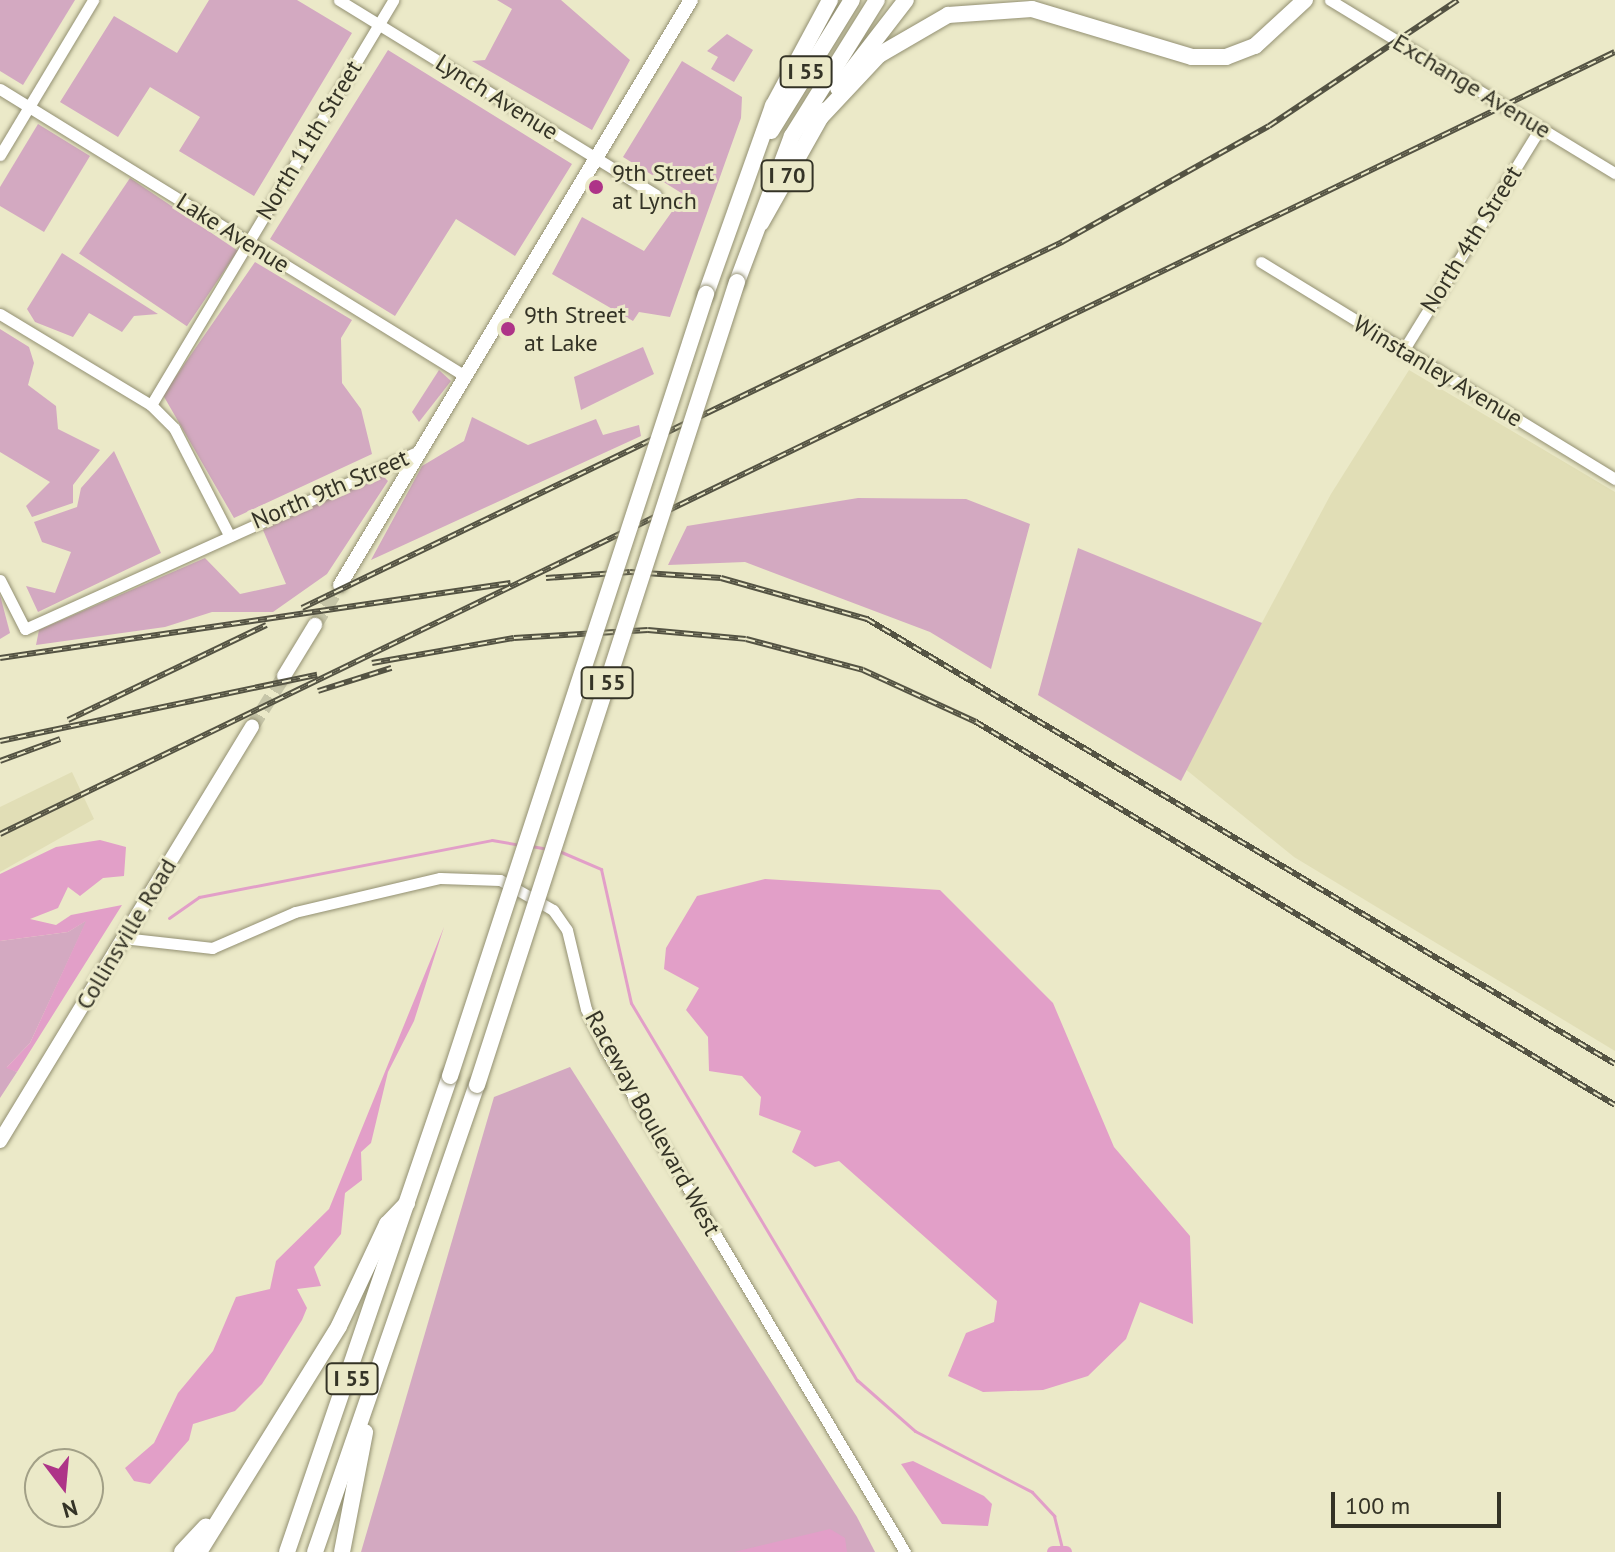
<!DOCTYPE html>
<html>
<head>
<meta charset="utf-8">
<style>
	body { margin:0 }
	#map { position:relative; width:1615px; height:1552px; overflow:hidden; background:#ebe9c8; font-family:"PT Sans",sans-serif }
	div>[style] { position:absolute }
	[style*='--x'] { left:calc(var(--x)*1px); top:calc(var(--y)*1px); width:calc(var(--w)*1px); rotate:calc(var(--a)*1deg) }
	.built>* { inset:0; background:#e1deb6 }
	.green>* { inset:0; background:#d3a9c1; transform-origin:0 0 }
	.water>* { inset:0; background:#e29fc8 }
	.stream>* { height:3px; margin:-1.5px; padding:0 1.5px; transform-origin:1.5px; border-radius:1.5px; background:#e29fc8 }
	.canal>* { height:12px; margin:-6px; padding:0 6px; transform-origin:6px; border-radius:6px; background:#e29fc8 }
	.major-tunnel>* { height:14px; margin-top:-7px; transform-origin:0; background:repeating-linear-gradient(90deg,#c6c5a8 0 14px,transparent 0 21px) }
	.roads { filter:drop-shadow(0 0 2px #939072) drop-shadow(0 0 2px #939072) }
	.minor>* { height:11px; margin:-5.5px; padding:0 5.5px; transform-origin:5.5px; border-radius:5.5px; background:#fff }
	.major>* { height:14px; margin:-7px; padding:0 7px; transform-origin:7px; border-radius:7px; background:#fff }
	.highway>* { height:16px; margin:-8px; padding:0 8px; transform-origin:8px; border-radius:8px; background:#fff }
	.rail>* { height:6px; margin-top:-3px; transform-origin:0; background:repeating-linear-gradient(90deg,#ebe9c8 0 9px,#545343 0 18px); box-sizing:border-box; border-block:2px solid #545343 }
	.bridges { filter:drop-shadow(0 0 2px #939072) drop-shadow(0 0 2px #939072) }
	.highway-bridge>* { height:16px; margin:-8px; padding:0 8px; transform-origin:8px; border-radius:8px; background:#fff }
	.dots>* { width:22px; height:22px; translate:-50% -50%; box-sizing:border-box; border:4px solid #ebe9c8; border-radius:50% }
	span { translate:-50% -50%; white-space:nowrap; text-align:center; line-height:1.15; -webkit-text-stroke:6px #ebe9c8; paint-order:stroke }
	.shield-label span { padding:2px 6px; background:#ebe9c8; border:2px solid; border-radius:6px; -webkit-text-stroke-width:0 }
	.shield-label { font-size:22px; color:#343326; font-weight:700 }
	.street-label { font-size:24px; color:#343326 }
	.poi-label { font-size:24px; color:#343326 }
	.left { translate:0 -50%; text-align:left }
	.north { position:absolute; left:24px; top:1448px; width:80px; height:80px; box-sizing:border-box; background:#ebe9c8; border:2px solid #a2a087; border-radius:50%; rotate:164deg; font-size:22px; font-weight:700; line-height:32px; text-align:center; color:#343326 }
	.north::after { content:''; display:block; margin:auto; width:28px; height:36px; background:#ae3488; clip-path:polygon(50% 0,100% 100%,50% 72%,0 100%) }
	.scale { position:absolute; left:1331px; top:1492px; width:170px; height:36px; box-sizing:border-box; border:4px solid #343326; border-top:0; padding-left:10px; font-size:24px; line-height:28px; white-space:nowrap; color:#343326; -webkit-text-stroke:6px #ebe9c8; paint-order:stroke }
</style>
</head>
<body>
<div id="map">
	<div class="built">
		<i style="clip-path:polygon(1409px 370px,1615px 492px,1615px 1051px,1294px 857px,1184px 768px,1331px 494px)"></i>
		<i style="clip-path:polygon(72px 772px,94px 819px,0 872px,0 807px)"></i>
	</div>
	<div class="green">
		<i style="clip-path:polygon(0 0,75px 0,23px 85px,0 71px)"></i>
		<i style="clip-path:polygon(209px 0,297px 0,352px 33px,254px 196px,179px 151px,200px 117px,150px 87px,118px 137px,60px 102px,114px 16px,177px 53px)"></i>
		<i style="clip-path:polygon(497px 0,561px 0,630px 60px,592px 130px,472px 61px,485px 60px,512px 9px)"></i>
		<i style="clip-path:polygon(727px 34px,753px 50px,734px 82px,711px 69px,718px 57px,707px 51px)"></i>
		<i style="clip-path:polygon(388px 50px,572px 164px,515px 256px,456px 219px,395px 316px,270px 239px)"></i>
		<i style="clip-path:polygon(682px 61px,742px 97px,741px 118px,670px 317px,639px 312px,633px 321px,552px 274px,582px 217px,644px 251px,678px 203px,683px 194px,623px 157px)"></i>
		<i style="clip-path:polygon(38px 124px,90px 156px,44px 232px,0 206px,0 187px)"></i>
		<i style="left:130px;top:178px;width:130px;height:91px;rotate:34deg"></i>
		<i style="clip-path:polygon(62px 253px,158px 314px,134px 316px,122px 332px,89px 313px,73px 337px,35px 322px,27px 309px)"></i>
		<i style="clip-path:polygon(255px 262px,352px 320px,341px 338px,342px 383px,361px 409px,372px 454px,234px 518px,163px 395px)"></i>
		<i style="clip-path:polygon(0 329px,29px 347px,34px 363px,28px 385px,56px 406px,58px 429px,100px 450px,73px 485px,73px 503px,32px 517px,26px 506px,50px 482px,0 452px)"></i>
		<i style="clip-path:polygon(643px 347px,654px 374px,581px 410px,574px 377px)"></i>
		<i style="clip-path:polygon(439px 370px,451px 381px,419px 422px,412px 412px)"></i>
		<i style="clip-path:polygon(472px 417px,528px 445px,596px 419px,603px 435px,639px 425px,641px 436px,371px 560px,422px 466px,464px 441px)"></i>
		<i style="clip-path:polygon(114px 451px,161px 553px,38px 612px,26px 586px,55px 593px,71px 552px,42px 542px,34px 522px,77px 507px,81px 488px)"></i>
		<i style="clip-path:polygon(380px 473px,388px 481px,327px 574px,273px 612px,212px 612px,165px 627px,36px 645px,39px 630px,205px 558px,240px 594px,286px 584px,263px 530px)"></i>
		<i style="clip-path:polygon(858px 498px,966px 499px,1030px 524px,991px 669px,930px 632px,745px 562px,668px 565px,687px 526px)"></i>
		<i style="clip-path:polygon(1078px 548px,1262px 623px,1181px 781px,1038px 695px)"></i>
		<i style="clip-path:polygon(0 595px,10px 633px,0 639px)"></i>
		<i style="clip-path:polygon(87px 920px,30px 1043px,7px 1067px,17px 1072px,0 1098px,0 941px,68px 932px)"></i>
		<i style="clip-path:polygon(570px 1067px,857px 1517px,875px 1552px,361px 1552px,494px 1097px)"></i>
	</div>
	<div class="water">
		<i style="clip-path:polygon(100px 840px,126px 847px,124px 876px,103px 878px,80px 896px,68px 887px,58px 908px,30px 919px,56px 925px,71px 915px,122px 905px,17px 1072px,6px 1068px,30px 1043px,86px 921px,68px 932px,0 941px,0 874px,56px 847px)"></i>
		<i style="clip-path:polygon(765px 879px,940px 890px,1053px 1003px,1114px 1147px,1190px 1236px,1193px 1324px,1140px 1302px,1126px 1339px,1088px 1376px,1043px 1390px,983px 1392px,948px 1376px,966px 1333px,994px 1322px,997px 1301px,839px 1161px,815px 1167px,792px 1152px,801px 1131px,759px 1115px,761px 1097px,742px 1076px,709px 1071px,708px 1037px,686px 1010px,699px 988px,664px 969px,666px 948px,697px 896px)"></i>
		<i style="clip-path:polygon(444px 927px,414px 1021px,388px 1072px,371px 1143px,361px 1152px,362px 1180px,345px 1193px,341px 1234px,314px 1267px,321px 1286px,297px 1289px,307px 1308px,302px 1320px,262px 1384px,235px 1411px,193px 1424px,189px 1440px,150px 1484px,134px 1481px,125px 1468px,154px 1443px,178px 1393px,213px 1351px,236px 1297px,270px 1289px,276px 1261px,329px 1209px)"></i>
		<i style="clip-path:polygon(913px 1461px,984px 1496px,992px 1504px,988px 1526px,942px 1524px,901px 1464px)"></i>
		<i style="clip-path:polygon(830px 1529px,845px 1538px,847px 1552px,734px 1552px)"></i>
	</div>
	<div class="stream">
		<i style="--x:531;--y:846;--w:17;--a:10"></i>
		<i style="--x:559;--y:851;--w:46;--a:23.2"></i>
		<i style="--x:601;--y:869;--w:137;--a:77.4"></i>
		<i style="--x:631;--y:1003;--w:440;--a:59.1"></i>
		<i style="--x:857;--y:1380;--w:77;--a:41.3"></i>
		<i style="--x:915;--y:1431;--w:132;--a:27.5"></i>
		<i style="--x:1032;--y:1492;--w:33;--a:47"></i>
		<i style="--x:1054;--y:1516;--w:37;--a:76"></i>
		<i style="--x:169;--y:918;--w:37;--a:-35"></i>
		<i style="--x:199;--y:897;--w:298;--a:-11"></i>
		<i style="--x:492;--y:840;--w:28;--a:10"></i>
	</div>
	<div class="canal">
		<i style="--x:1053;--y:1552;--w:13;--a:0"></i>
	</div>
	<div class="major-tunnel">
		<i style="--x:315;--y:625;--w:47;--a:-58"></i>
		<i style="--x:252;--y:727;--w:60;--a:-57.9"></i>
	</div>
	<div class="roads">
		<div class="minor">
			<i style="--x:339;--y:0;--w:372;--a:31.6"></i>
			<i style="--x:1330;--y:0;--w:333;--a:31.3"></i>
			<i style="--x:0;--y:89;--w:546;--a:31.68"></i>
			<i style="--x:0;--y:155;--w:181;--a:-59"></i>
			<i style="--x:1261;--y:262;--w:415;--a:31.5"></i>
			<i style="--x:0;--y:314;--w:176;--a:31.1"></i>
			<i style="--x:151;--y:405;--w:33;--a:45"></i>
			<i style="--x:174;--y:428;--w:118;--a:62.8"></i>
			<i style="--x:1403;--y:351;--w:262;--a:-58.4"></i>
			<i style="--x:151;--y:405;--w:472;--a:-59.1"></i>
			<i style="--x:0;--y:580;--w:55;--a:63"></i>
			<i style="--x:25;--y:629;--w:432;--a:-24.3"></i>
			<i style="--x:123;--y:938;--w:90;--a:6.4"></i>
			<i style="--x:212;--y:948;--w:90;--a:-23.4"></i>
			<i style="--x:295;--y:912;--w:149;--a:-13.2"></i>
			<i style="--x:440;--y:878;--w:60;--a:1.9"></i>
			<i style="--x:500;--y:880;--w:61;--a:29.5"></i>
			<i style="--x:553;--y:910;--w:24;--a:55"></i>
			<i style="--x:567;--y:930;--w:81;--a:76.5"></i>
			<i style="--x:586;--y:1009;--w:44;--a:64.6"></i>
			<i style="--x:605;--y:1049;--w:586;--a:59.19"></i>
		</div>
		<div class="major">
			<i style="--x:340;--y:585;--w:682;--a:-59.04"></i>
			<i style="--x:284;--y:676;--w:60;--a:-58.7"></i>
			<i style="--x:0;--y:1141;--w:485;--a:-58.7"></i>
		</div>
		<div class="highway">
			<i style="--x:838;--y:88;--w:111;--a:-52.3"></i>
			<i style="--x:818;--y:120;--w:89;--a:-46.8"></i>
			<i style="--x:879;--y:55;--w:80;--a:-30.1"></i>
			<i style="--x:948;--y:15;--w:84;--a:-4.1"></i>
			<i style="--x:1032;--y:9;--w:167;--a:16.7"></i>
			<i style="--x:1192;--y:57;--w:34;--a:0"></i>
			<i style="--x:1226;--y:57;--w:31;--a:-21"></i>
			<i style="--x:1255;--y:46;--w:68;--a:-42.6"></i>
			<i style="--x:771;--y:131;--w:154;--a:-58.3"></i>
			<i style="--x:761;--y:223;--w:129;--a:-60.6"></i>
			<i style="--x:737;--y:282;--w:156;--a:-69.4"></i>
			<i style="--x:792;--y:136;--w:160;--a:-58"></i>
			<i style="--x:706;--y:294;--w:200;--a:-70.4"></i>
			<i style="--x:773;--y:106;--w:120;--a:-61.7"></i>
			<i style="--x:182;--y:1552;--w:35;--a:-47"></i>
			<i style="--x:199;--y:1552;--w:266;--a:-58.2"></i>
			<i style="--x:339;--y:1326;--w:113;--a:-64.8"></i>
			<i style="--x:387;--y:1224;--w:29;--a:-46"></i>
			<i style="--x:287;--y:1552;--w:503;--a:-71.1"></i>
			<i style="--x:315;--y:1552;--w:494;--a:-70.9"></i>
			<i style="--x:342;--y:1552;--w:122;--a:-79.1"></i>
		</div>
	</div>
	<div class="rail">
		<i style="--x:546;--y:578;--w:84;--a:-4.1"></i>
		<i style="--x:630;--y:572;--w:91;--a:3.8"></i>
		<i style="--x:721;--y:578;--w:152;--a:15.7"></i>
		<i style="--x:867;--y:619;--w:870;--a:30.75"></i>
		<i style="--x:302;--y:608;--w:844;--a:-25.71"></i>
		<i style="--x:1062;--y:242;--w:237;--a:-29.3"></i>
		<i style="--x:1269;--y:126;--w:227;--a:-33.7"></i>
		<i style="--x:0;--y:658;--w:516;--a:-8.35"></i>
		<i style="--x:372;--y:663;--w:144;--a:-10"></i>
		<i style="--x:514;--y:638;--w:134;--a:-3.4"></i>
		<i style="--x:648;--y:630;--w:98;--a:5.2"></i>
		<i style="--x:746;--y:639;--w:121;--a:14.8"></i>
		<i style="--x:863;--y:670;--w:124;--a:24.7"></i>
		<i style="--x:976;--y:722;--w:745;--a:30.94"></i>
		<i style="--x:318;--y:691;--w:77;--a:-17.5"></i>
		<i style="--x:68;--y:720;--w:220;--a:-25.6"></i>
		<i style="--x:0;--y:741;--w:324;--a:-11.8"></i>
		<i style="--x:0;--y:761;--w:64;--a:-20.1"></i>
		<i style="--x:0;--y:834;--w:1794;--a:-25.84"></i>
	</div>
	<div class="bridges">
		<div class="highway-bridge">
			<i style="--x:450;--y:1076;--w:823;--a:-71.87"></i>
			<i style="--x:477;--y:1085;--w:844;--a:-72.06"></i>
		</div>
	</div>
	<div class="dots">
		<i style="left:596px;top:187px;background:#ae3488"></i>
		<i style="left:508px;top:329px;background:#ae3488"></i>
	</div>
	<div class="shield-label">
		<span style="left:806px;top:72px">I 55</span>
		<span style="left:787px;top:176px">I 70</span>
		<span style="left:607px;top:683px">I 55</span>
		<span style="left:352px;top:1379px">I 55</span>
	</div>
	<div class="street-label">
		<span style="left:1472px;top:86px;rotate:31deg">Exchange Avenue</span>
		<span style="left:497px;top:97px;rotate:32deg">Lynch Avenue</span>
		<span style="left:309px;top:140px;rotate:-59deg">North 11th Street</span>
		<span style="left:233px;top:233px;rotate:32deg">Lake Avenue</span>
		<span style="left:1471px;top:239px;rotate:-58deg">North 4th Street</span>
		<span style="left:1438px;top:371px;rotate:31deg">Winstanley Avenue</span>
		<span style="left:330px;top:489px;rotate:-23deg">North 9th Street</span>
		<span style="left:126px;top:934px;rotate:-59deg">Collinsville Road</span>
		<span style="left:653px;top:1123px;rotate:61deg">Raceway Boulevard West</span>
	</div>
	<div class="poi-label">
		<span class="left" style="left:612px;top:187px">9th Street<br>at Lynch</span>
		<span class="left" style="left:524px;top:329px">9th Street<br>at Lake</span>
	</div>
	<div class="north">N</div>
	<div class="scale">100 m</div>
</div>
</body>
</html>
